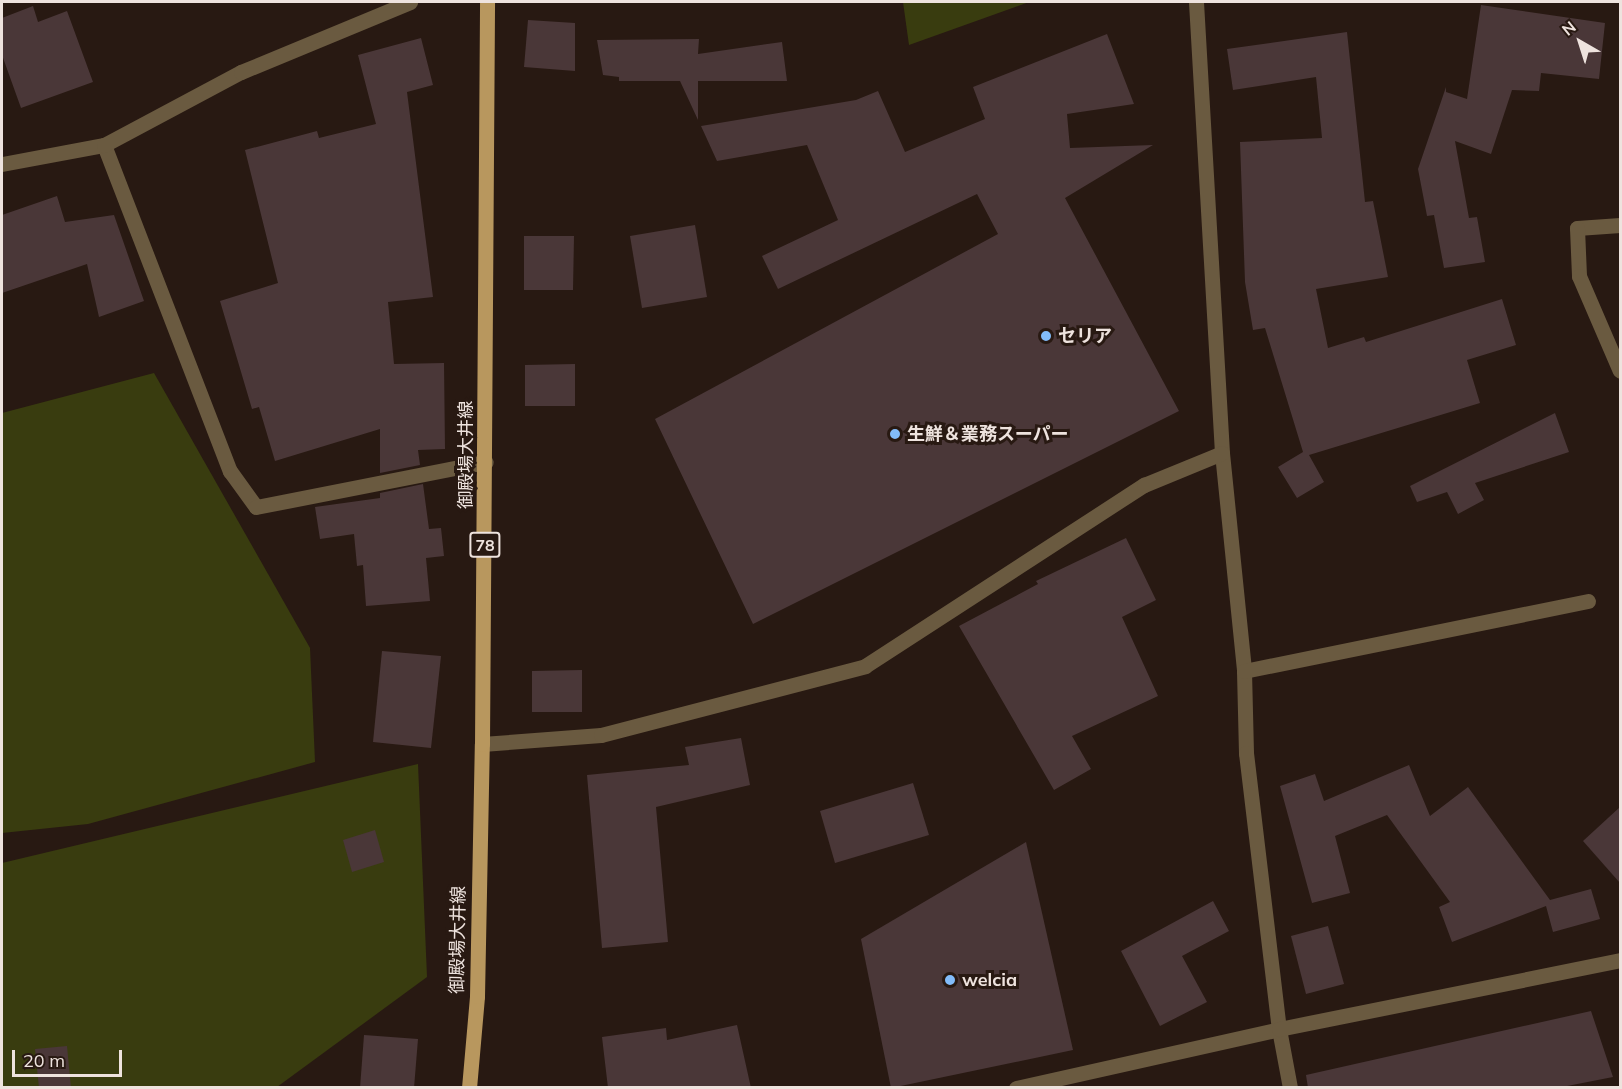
<!DOCTYPE html>
<html>
<head>
<meta charset="utf-8">
<style>
	body { margin:0 }
	#map { position:relative; width:1622px; height:1089px; overflow:hidden; background:#281912; font-family:Mulish,"Noto Sans JP",sans-serif }
	div>[style] { position:absolute }
	[style*='--x'] { left:calc(var(--x)*1px); top:calc(var(--y)*1px); width:calc(var(--w)*1px); rotate:calc(var(--a)*1deg) }
	.green>* { inset:0; background:#393c0f }
	.building>* { inset:0; background:#4a3738 }
	.minor>* { height:15px; margin:-7.5px; padding:0 7.5px; transform-origin:7.5px; border-radius:7.5px; background:#6a5a40 }
	.primary>* { height:15px; margin:-7.5px; padding:0 7.5px; transform-origin:7.5px; border-radius:7.5px; background:#b8975e }
	.dots>* { width:16px; height:16px; translate:-50% -50%; box-sizing:border-box; border:3px solid #281912; border-radius:50% }
	span { translate:-50% -50%; white-space:nowrap; text-align:center; line-height:1.15; -webkit-text-stroke:6px #281912; paint-order:stroke }
	.shield-label span { padding:2px 4px; background:#281912; border:2px solid; border-radius:4px; -webkit-text-stroke-width:0 }
	.shield-label { font-size:16px; color:#eee3de; font-weight:700 }
	.poi-label { font-size:18px; color:#eee3de; font-weight:700 }
	.left { translate:0 -50%; text-align:left }
	.street-label { font-size:18px; color:#eee3de }
	.frame { position:absolute; inset:0; border:3px solid #eee3de; pointer-events:none }
	.north { position:absolute; left:1550px; top:12px; width:60px; height:60px; -webkit-text-stroke:4px #281912; paint-order:stroke; rotate:321deg; font-size:16px; font-weight:700; line-height:24px; text-align:center; color:#eee3de }
	.north::after { content:''; display:block; margin:auto; width:21px; height:27px; background:#eee3de; clip-path:polygon(50% 0,100% 100%,50% 72%,0 100%) }
	.scale { position:absolute; left:12px; top:1050px; width:110px; height:27px; box-sizing:border-box; border:3px solid #eee3de; border-top:0; padding-left:8px; font-size:18px; line-height:21px; white-space:nowrap; color:#eee3de; -webkit-text-stroke:4px #281912; paint-order:stroke }
</style>
</head>
<body>
<div id="map">
	<div class="green">
		<i style="clip-path:polygon(903px 2px,1029px 2px,909px 45px)"></i>
		<i style="clip-path:polygon(154px 373px,310px 648px,315px 762px,88px 824px,2px 833px,2px 413px)"></i>
		<i style="clip-path:polygon(418px 764px,427px 977px,277px 1087px,2px 1087px,2px 863px)"></i>
	</div>
	<div class="building">
		<i style="clip-path:polygon(1481px 5px,1605px 23px,1599px 79px,1541px 73px,1539px 91px,1512px 90px,1491px 154px,1455px 141px,1469px 218px,1477px 217px,1485px 262px,1444px 268px,1434px 215px,1427px 216px,1418px 169px,1446px 87px,1446px 92px,1467px 99px)"></i>
		<i style="clip-path:polygon(33px 6px,38px 22px,67px 11px,93px 82px,21px 108px,2px 55px,2px 18px)"></i>
		<i style="clip-path:polygon(528px 20px,575px 23px,575px 71px,524px 67px)"></i>
		<i style="clip-path:polygon(1347px 32px,1365px 202px,1373px 201px,1388px 277px,1316px 289px,1328px 348px,1364px 337px,1366px 342px,1502px 299px,1516px 345px,1467px 360px,1480px 403px,1309px 455px,1324px 482px,1297px 498px,1278px 467px,1303px 452px,1265px 328px,1253px 330px,1245px 282px,1240px 142px,1322px 138px,1316px 77px,1233px 90px,1227px 49px)"></i>
		<i style="clip-path:polygon(1107px 34px,1134px 104px,1067px 114px,1070px 148px,1153px 145px,1065px 198px,1179px 411px,753px 624px,655px 419px,998px 234px,977px 194px,778px 289px,762px 256px,838px 220px,807px 145px,717px 161px,701px 126px,856px 100px,878px 91px,905px 152px,985px 119px,973px 87px)"></i>
		<i style="clip-path:polygon(421px 38px,433px 85px,407px 92px,433px 297px,388px 302px,394px 364px,444px 363px,445px 449px,418px 450px,420px 465px,380px 473px,380px 429px,275px 461px,259px 407px,252px 409px,220px 301px,278px 283px,245px 150px,317px 131px,319px 138px,376px 124px,358px 55px)"></i>
		<i style="clip-path:polygon(699px 39px,698px 54px,782px 42px,787px 81px,698px 81px,698px 120px,680px 81px,619px 81px,619px 77px,603px 75px,597px 40px)"></i>
		<i style="clip-path:polygon(57px 196px,65px 222px,114px 215px,144px 301px,99px 317px,87px 264px,2px 293px,2px 215px)"></i>
		<i style="clip-path:polygon(695px 225px,707px 297px,642px 308px,630px 236px)"></i>
		<i style="clip-path:polygon(524px 236px,574px 236px,573px 290px,524px 290px)"></i>
		<i style="clip-path:polygon(575px 364px,575px 406px,525px 406px,525px 365px)"></i>
		<i style="clip-path:polygon(1555px 413px,1569px 452px,1475px 483px,1484px 500px,1458px 514px,1447px 492px,1417px 502px,1410px 486px)"></i>
		<i style="clip-path:polygon(423px 484px,429px 529px,441px 528px,444px 556px,426px 558px,430px 601px,366px 606px,363px 565px,357px 566px,354px 534px,320px 539px,315px 507px,380px 498px,380px 493px)"></i>
		<i style="clip-path:polygon(1126px 538px,1156px 600px,1122px 617px,1158px 696px,1072px 736px,1091px 769px,1054px 790px,959px 626px,1038px 584px,1036px 581px)"></i>
		<i style="clip-path:polygon(382px 651px,441px 656px,431px 748px,373px 742px)"></i>
		<i style="clip-path:polygon(582px 670px,582px 712px,532px 712px,532px 671px)"></i>
		<i style="clip-path:polygon(741px 738px,750px 785px,656px 807px,668px 942px,602px 948px,587px 775px,689px 765px,685px 747px)"></i>
		<i style="clip-path:polygon(1409px 765px,1430px 816px,1468px 787px,1550px 900px,1591px 889px,1600px 919px,1553px 932px,1546px 906px,1452px 942px,1439px 907px,1450px 902px,1387px 815px,1335px 836px,1350px 893px,1312px 903px,1280px 786px,1315px 774px,1324px 801px)"></i>
		<i style="clip-path:polygon(913px 783px,929px 835px,835px 863px,820px 811px)"></i>
		<i style="clip-path:polygon(1620px 807px,1620px 883px,1583px 841px)"></i>
		<i style="clip-path:polygon(375px 830px,384px 862px,352px 872px,343px 840px)"></i>
		<i style="clip-path:polygon(1026px 842px,1073px 1050px,891px 1088px,861px 939px)"></i>
		<i style="clip-path:polygon(1213px 901px,1229px 931px,1182px 956px,1207px 1002px,1160px 1026px,1121px 951px)"></i>
		<i style="clip-path:polygon(1328px 926px,1344px 984px,1306px 994px,1291px 936px)"></i>
		<i style="clip-path:polygon(1591px 1011px,1613px 1077px,1557px 1088px,1308px 1088px,1306px 1075px)"></i>
		<i style="clip-path:polygon(737px 1025px,751px 1088px,608px 1088px,602px 1037px,666px 1028px,667px 1040px)"></i>
		<i style="clip-path:polygon(364px 1035px,418px 1039px,414px 1088px,360px 1088px)"></i>
		<i style="clip-path:polygon(67px 1046px,71px 1088px,39px 1088px,35px 1049px)"></i>
	</div>
	<div class="minor">
		<i style="--x:1196;--y:2;--w:452;--a:86.7"></i>
		<i style="--x:1222;--y:453;--w:219;--a:84.2"></i>
		<i style="--x:1244;--y:671;--w:82;--a:88.6"></i>
		<i style="--x:1246;--y:753;--w:278;--a:83.2"></i>
		<i style="--x:1279;--y:1029;--w:60;--a:79.4"></i>
		<i style="--x:104;--y:145;--w:350;--a:68.9"></i>
		<i style="--x:230;--y:471;--w:44;--a:54.2"></i>
		<i style="--x:256;--y:507;--w:234;--a:-11.1"></i>
		<i style="--x:2;--y:164;--w:104;--a:-10.6"></i>
		<i style="--x:104;--y:145;--w:155;--a:-28.1"></i>
		<i style="--x:241;--y:72;--w:183;--a:-22.5"></i>
		<i style="--x:1620;--y:225;--w:43;--a:176"></i>
		<i style="--x:1577;--y:228;--w:48;--a:87.6"></i>
		<i style="--x:1579;--y:276;--w:103;--a:66.7"></i>
		<i style="--x:1244;--y:671;--w:351;--a:-11.5"></i>
		<i style="--x:482;--y:744;--w:119;--a:-4.3"></i>
		<i style="--x:601;--y:735;--w:273;--a:-14.6"></i>
		<i style="--x:865;--y:666;--w:333;--a:-33"></i>
		<i style="--x:1144;--y:485;--w:84;--a:-22.3"></i>
		<i style="--x:1016;--y:1088;--w:270;--a:-12.6"></i>
		<i style="--x:1279;--y:1029;--w:348;--a:-11.4"></i>
	</div>
	<div class="primary">
		<i style="--x:469;--y:1088;--w:92;--a:-85"></i>
		<i style="--x:477;--y:996;--w:252;--a:-88.9"></i>
		<i style="--x:482;--y:744;--w:742;--a:-89.61"></i>
	</div>
	<div class="dots">
		<i style="left:1046px;top:336px;background:#82bcfa"></i>
		<i style="left:895px;top:434px;background:#82bcfa"></i>
		<i style="left:950px;top:980px;background:#82bcfa"></i>
	</div>
	<div class="shield-label">
		<span style="left:485px;top:545px">78</span>
	</div>
	<div class="poi-label">
		<span class="left" style="left:1058px;top:336px">セリア</span>
		<span class="left" style="left:907px;top:434px">生鮮＆業務スーパー</span>
		<span class="left" style="left:962px;top:980px">welcia</span>
	</div>
	<div class="street-label">
		<span style="left:466px;top:455px;rotate:-90deg">御殿場大井線</span>
		<span style="left:458px;top:940px;rotate:-89deg">御殿場大井線</span>
	</div>
	<div class="frame"></div>
	<div class="north">N</div>
	<div class="scale">20 m</div>
</div>
</body>
</html>
